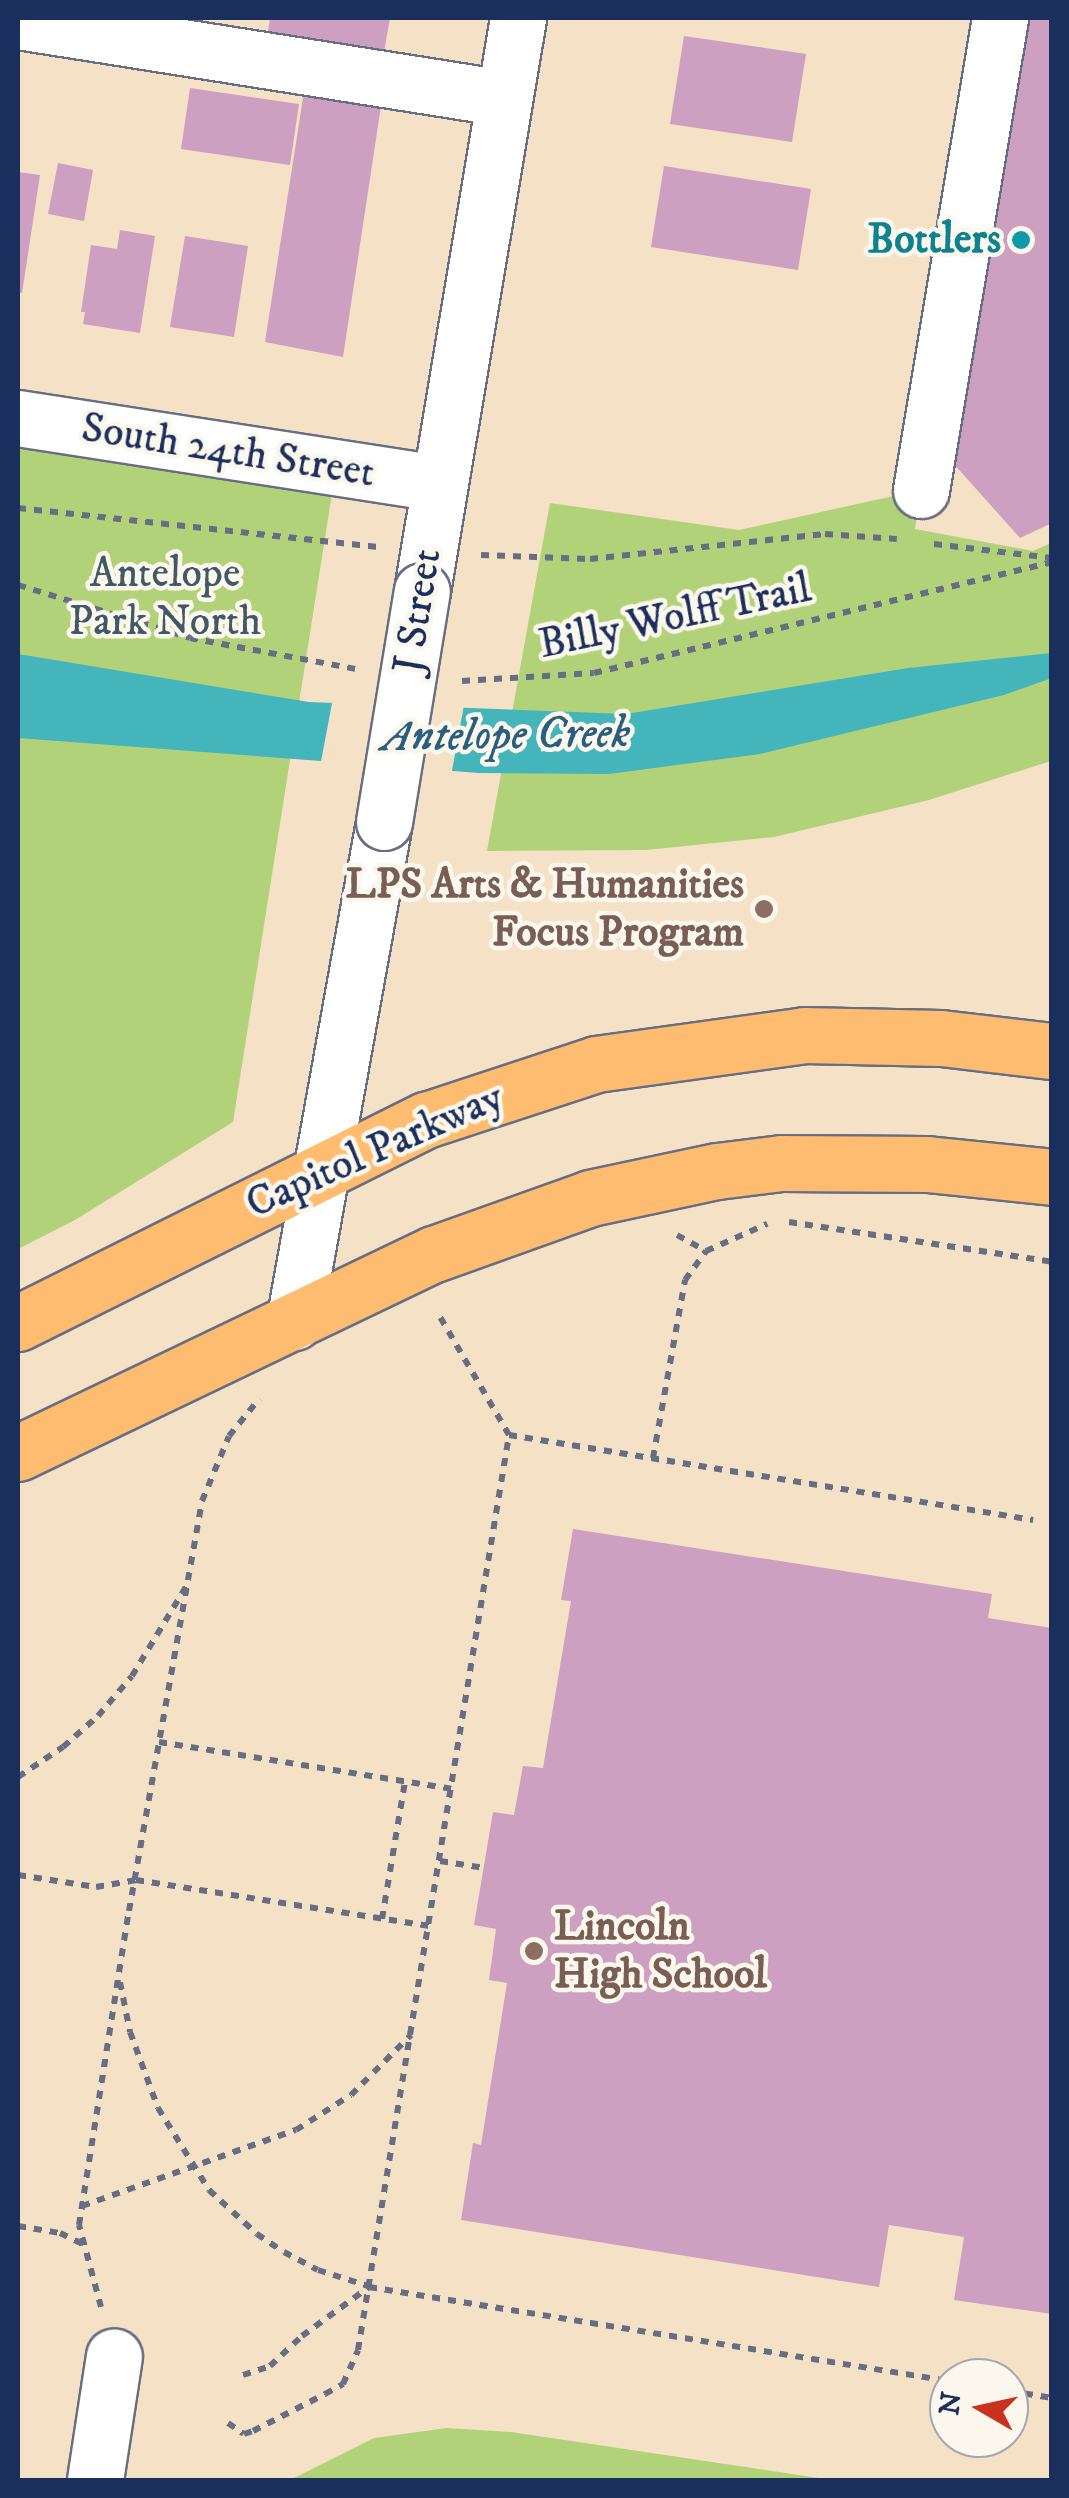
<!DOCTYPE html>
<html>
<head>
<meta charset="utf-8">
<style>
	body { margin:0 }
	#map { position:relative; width:1069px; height:2498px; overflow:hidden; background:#f5e1c6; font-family:"IM FELL DW Pica",serif }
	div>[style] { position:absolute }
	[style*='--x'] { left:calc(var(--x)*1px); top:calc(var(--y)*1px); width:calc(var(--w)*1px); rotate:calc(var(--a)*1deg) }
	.green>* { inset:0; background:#b2d279 }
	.water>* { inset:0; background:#45b5bc }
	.pier>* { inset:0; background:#f5e1c6 }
	.building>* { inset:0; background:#cd9fc0 }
	.path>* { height:6px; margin-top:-3px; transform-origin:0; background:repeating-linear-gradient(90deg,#676d82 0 8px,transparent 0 16px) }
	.roads { filter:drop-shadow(2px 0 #676d82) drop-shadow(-2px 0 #676d82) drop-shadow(0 2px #676d82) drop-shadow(0 -2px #676d82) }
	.minor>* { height:55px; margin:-27.5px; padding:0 27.5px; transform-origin:27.5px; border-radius:27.5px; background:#fff }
	.major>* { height:55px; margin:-27.5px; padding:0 27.5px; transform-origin:27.5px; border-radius:27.5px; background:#fdbc6f }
	.bridges { filter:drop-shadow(2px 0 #676d82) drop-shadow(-2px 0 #676d82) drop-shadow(0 2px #676d82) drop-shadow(0 -2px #676d82) }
	.minor-bridge>* { height:55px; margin:-27.5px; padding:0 27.5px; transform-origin:27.5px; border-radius:27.5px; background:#fff }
	.dots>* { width:28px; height:28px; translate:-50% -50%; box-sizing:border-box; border:5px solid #fbf7ec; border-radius:50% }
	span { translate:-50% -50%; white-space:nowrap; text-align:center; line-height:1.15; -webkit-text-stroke:9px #fbf7ec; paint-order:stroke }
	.culture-label { font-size:42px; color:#0d838f; font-weight:700 }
	.right { translate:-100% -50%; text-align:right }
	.street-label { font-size:42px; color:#1b2f5e }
	.park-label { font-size:42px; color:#415865 }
	.education-label { font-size:42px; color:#785e54; font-weight:700 }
	.left { translate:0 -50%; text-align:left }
	.water-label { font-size:45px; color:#2a5e7f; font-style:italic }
	.frame { position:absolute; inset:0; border:20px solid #1b2f5e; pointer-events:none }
	.north { position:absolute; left:929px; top:2358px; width:100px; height:100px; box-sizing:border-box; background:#fbf7ec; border:2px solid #a1a7b3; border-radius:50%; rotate:279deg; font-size:28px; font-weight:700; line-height:40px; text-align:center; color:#1b2f5e }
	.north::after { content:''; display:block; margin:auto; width:35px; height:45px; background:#c8321e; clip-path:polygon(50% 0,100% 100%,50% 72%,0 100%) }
</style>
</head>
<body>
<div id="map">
	<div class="green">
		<i style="clip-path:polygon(18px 419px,336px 468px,233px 1122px,75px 1220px,18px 1249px)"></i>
		<i style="clip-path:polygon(921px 490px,915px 529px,1033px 551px,1051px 543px,1051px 761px,929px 800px,774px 837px,646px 850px,487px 851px,550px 503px,739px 530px)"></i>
		<i style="clip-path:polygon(447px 2428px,511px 2432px,832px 2480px,290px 2480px,374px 2438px)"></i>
	</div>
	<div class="water">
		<i style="clip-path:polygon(1051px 653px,1052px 678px,1004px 695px,760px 754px,609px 774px,479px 773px,18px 738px,18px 654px,309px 702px,626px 714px,908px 668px)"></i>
	</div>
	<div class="pier">
		<i style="clip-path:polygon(333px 698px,464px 705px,451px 776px,320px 767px)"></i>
	</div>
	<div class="building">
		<i style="clip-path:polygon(270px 18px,390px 18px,384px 52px,267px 39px)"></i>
		<i style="clip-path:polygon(1027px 18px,1052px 18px,1052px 523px,1020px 538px,953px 463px)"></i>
		<i style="clip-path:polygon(684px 36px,806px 54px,792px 142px,670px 124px)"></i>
		<i style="clip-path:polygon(305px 85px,382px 99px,343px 357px,265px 342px)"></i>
		<i style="clip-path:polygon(190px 88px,299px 104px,290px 165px,181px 149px)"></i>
		<i style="clip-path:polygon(58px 163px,93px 170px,84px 221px,48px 214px)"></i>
		<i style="clip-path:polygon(664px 166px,811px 189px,798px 270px,651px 247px)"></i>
		<i style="clip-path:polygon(18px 172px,40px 175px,22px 293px,18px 292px)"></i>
		<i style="clip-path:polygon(120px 230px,155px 236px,140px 333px,83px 324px,85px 312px,81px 312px,91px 245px,117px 249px)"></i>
		<i style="clip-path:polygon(185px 236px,248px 246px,234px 337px,170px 327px)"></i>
		<i style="clip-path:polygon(573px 1529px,992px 1594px,988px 1618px,1052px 1628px,1052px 2314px,954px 2300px,964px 2237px,889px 2225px,879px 2287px,461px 2220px,473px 2143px,481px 2145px,507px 1983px,489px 1980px,496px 1929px,474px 1925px,493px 1812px,514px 1815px,523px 1766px,543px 1768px,571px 1601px,561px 1600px)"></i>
	</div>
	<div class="path">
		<i style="--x:18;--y:508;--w:362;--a:6.2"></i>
		<i style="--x:934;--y:544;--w:119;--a:6.8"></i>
		<i style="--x:481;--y:555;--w:109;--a:2.1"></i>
		<i style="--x:590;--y:559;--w:236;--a:-6.1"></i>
		<i style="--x:825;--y:534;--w:72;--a:4"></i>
		<i style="--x:18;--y:585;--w:180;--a:17.1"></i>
		<i style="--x:190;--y:638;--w:168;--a:10.6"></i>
		<i style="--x:462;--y:681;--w:132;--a:-3.5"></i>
		<i style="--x:594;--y:673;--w:471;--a:-13.6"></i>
		<i style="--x:789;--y:1222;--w:266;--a:8.6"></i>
		<i style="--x:677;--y:1235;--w:33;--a:29"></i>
		<i style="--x:509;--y:1435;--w:531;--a:9.21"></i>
		<i style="--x:653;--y:1458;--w:181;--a:-79.8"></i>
		<i style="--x:685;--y:1280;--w:36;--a:-54"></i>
		<i style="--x:706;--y:1251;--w:67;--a:-23.9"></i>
		<i style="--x:159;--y:1742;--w:296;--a:9.1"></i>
		<i style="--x:18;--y:1777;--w:54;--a:-33.7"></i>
		<i style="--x:63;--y:1747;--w:47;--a:-41.5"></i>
		<i style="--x:98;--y:1716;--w:52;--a:-49.6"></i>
		<i style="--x:132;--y:1676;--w:110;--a:-58.8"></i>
		<i style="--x:440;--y:1861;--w:45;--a:9"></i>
		<i style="--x:18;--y:1875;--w:79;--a:8.7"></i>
		<i style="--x:96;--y:1887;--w:41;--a:-9.9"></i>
		<i style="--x:136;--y:1880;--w:297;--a:8.9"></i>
		<i style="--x:382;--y:1919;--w:139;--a:-80.5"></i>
		<i style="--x:120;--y:1982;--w:51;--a:78.7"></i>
		<i style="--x:130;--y:2032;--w:81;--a:69.8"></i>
		<i style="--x:158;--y:2108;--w:97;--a:58.1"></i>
		<i style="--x:209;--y:2190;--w:65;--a:42.5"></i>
		<i style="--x:257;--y:2234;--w:32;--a:34"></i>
		<i style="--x:284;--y:2252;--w:38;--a:28"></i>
		<i style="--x:318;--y:2270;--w:52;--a:17.7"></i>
		<i style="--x:82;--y:2206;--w:227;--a:-19.6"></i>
		<i style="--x:296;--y:2130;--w:65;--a:-32.5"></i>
		<i style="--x:351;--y:2095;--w:85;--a:-45"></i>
		<i style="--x:18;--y:2226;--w:43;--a:9.5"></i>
		<i style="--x:60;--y:2233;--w:25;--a:26"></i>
		<i style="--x:101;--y:2307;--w:85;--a:-105"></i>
		<i style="--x:79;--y:2225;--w:318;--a:-81"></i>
		<i style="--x:129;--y:1911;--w:416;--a:-79.9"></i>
		<i style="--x:202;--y:1501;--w:70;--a:-67.4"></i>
		<i style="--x:229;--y:1436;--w:48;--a:-51"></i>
		<i style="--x:243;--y:2375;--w:28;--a:-18"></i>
		<i style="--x:270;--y:2366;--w:44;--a:-43.2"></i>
		<i style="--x:302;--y:2336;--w:83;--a:-36.2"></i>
		<i style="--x:369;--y:2287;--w:588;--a:9.21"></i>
		<i style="--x:1009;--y:2391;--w:44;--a:9.2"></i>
		<i style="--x:228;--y:2423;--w:19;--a:35"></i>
		<i style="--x:244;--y:2434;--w:9;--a:-18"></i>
		<i style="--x:253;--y:2431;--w:81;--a:-27.2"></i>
		<i style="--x:325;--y:2394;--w:21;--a:-29"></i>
		<i style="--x:343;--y:2384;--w:37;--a:-66"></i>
		<i style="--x:358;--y:2350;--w:927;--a:-80.63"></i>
		<i style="--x:509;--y:1435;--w:143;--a:-120.3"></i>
	</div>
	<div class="roads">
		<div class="minor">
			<i style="--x:18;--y:21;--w:492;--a:9"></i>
			<i style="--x:18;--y:418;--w:425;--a:8.8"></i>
			<i style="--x:921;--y:490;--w:479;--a:-80.5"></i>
			<i style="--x:422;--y:591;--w:581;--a:-80.49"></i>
			<i style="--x:294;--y:1322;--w:508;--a:-79.8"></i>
			<i style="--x:95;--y:2480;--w:125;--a:-81.3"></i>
		</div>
		<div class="major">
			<i style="--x:18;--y:1323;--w:456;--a:-26.5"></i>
			<i style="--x:426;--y:1120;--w:179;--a:-18.2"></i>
			<i style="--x:596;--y:1064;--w:210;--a:-7.9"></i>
			<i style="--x:804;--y:1035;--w:137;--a:1.3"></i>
			<i style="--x:941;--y:1038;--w:112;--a:6.7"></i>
			<i style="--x:18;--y:1453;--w:461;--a:-25.6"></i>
			<i style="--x:434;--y:1254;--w:166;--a:-19.7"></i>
			<i style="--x:590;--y:1198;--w:130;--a:-12"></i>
			<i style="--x:717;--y:1171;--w:65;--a:-7"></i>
			<i style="--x:782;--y:1163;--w:145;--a:0.4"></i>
			<i style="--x:927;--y:1164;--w:126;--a:5.9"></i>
		</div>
	</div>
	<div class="bridges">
		<div class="minor-bridge">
			<i style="--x:384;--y:822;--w:234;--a:-80.7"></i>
		</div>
	</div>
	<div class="dots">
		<i style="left:1021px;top:240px;background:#0f9aa8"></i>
		<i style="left:764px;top:909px;background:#8d6e63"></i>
		<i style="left:534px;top:1951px;background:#8d6e63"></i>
	</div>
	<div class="culture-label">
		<span class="right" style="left:1001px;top:240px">Bottlers</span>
	</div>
	<div class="street-label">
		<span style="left:228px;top:451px;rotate:9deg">South 24th Street</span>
		<span style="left:418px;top:611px;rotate:-81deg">J Street</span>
		<span style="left:675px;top:617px;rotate:-12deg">Billy Wolff Trail</span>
		<span style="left:375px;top:1151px;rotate:-24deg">Capitol Parkway</span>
	</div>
	<div class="park-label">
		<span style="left:165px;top:598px">Antelope<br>Park North</span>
	</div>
	<div class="education-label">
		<span class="right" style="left:744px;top:909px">LPS Arts &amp; Humanities<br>Focus Program</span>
		<span class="left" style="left:554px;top:1951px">Lincoln<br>High School</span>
	</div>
	<div class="water-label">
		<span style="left:506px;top:736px;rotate:-1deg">Antelope Creek</span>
	</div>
	<div class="frame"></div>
	<div class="north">N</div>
</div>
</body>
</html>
